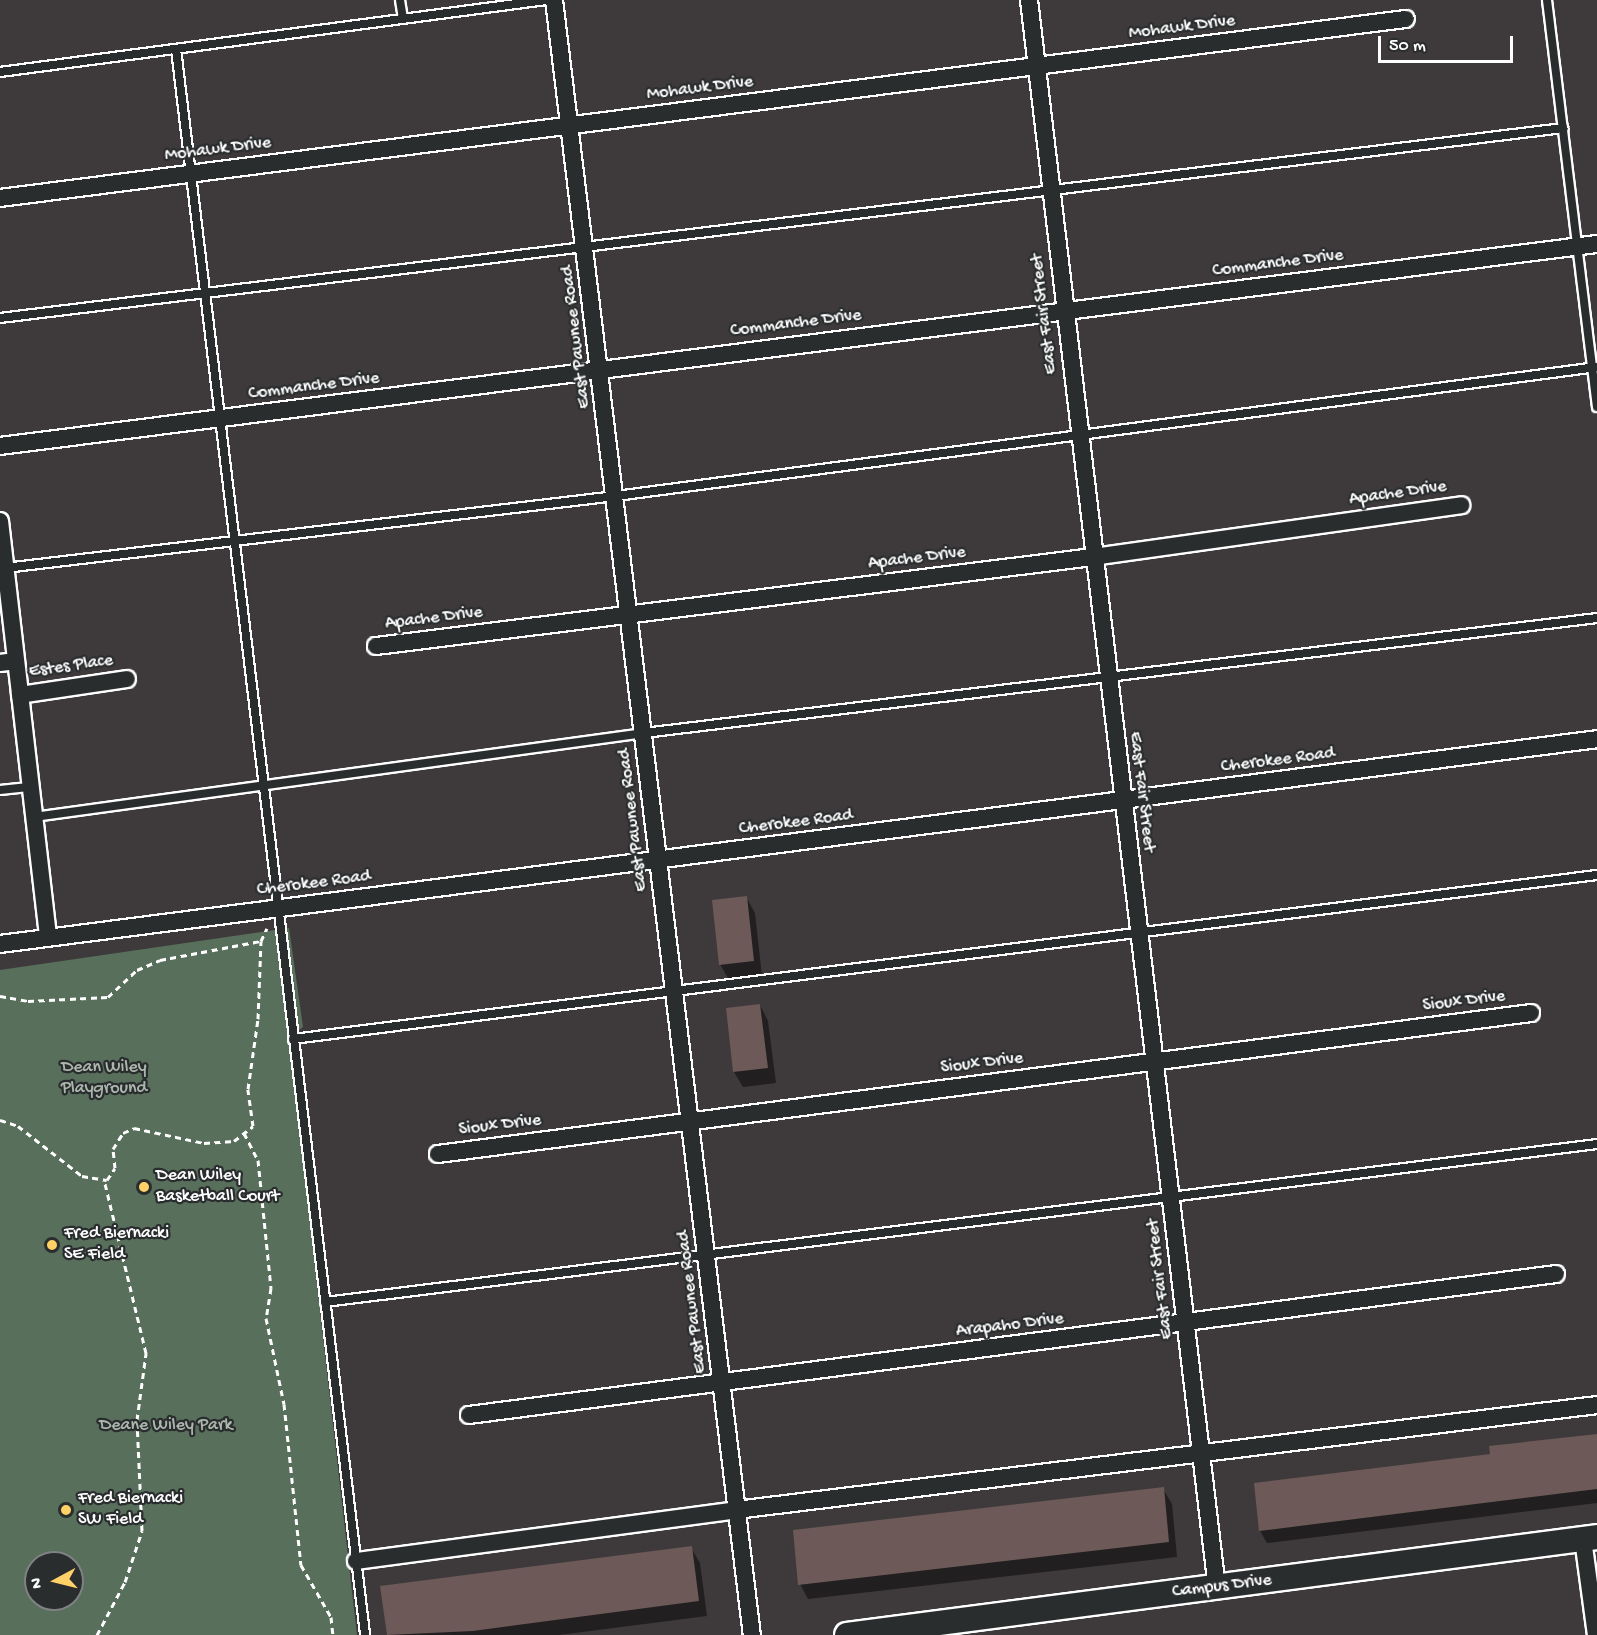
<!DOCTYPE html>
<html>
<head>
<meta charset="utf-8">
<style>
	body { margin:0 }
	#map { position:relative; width:1597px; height:1635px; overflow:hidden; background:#3e3a3b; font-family:"Gochi Hand",sans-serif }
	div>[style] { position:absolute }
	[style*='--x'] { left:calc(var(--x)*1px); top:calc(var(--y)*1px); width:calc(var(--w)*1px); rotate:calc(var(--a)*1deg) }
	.green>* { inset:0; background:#586f5c }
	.shadow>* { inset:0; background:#0007 }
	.building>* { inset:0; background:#6c5958 }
	.path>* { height:3px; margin-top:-1.5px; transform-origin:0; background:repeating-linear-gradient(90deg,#fff 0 6px,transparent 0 10.5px) }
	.roads { filter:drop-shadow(2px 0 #fff) drop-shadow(-2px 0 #fff) drop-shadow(0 2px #fff) drop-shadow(0 -2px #fff) }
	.lane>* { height:8px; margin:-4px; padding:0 4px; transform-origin:4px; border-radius:4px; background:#2a2d2e }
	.street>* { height:16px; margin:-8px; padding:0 8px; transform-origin:8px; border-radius:8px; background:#2a2d2e }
	.secondary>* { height:24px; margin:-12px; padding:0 12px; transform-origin:12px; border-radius:12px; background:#2a2d2e }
	.dots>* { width:16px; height:16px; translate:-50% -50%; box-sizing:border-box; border:3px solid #2a2d2e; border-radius:50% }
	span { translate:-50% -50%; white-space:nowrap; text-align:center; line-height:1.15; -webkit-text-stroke:4.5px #2a2d2e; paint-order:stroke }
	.street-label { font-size:18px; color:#fff }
	.park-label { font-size:18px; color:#acb7ae }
	.poi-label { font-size:18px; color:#fff }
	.left { translate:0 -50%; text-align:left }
	.north { position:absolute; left:24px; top:1551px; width:60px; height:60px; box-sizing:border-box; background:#2a2d2e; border:2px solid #7f8182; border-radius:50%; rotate:263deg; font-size:16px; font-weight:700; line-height:24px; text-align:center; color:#fff }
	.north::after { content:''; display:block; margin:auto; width:21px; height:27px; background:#ffd166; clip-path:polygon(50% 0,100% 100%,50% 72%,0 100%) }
	.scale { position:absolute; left:1378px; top:36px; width:135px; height:27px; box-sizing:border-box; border:3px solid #fff; border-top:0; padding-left:8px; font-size:18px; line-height:21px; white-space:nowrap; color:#fff; -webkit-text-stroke:4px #2a2d2e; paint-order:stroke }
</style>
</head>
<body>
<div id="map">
	<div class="green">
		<i style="clip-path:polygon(evenodd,289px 928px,303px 1027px,289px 1038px,357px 1635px,0 1635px,0 970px,289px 928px,36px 1563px,72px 1563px,72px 1599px,36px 1599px,36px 1563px)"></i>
	</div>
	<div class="shadow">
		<i style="clip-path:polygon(746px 897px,755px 913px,762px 976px,729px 980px,720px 964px)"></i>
		<i style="clip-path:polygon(760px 1005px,768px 1021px,776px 1083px,743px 1087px,734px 1072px,727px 1009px)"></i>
		<i style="clip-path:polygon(1597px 1435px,1597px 1503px,1267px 1543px,1260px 1531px,1491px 1456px)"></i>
		<i style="clip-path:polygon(1163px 1489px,1172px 1504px,1177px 1557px,808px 1599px,800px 1584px)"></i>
		<i style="clip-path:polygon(691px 1548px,700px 1563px,707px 1616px,559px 1635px,388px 1635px,382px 1587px)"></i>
	</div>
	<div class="building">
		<i style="clip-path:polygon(747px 896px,754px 961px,719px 965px,712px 900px)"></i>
		<i style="clip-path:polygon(760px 1004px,768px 1068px,733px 1072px,726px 1008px)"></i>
		<i style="clip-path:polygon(1597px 1434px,1597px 1489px,1259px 1531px,1254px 1483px,1490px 1454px,1489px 1446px)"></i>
		<i style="clip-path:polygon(1164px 1487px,1169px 1542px,798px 1585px,793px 1530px)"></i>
		<i style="clip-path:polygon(692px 1546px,699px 1601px,473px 1631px,387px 1635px,380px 1586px)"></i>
	</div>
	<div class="path">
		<i style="--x:0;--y:996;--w:28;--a:10"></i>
		<i style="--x:28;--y:1001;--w:80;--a:-2.9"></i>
		<i style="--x:108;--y:997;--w:40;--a:-43"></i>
		<i style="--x:137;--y:970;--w:25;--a:-23"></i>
		<i style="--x:160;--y:960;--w:103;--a:-10.7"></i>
		<i style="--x:0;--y:1120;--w:19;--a:18"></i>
		<i style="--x:18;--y:1126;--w:81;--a:38"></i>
		<i style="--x:82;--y:1176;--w:25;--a:9"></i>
		<i style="--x:107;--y:1180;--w:14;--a:-56"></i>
		<i style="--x:115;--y:1168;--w:19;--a:-96"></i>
		<i style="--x:113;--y:1149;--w:19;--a:-58"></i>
		<i style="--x:123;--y:1133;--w:12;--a:-24"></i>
		<i style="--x:134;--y:1128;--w:72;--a:12.1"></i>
		<i style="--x:204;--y:1143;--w:30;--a:-4"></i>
		<i style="--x:234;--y:1141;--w:24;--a:-38"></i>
		<i style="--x:253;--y:1126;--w:37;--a:-98"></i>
		<i style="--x:248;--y:1089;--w:71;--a:-81.9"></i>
		<i style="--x:258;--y:1019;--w:78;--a:-87.8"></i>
		<i style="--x:261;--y:941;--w:14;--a:-65"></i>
		<i style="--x:244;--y:1133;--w:30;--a:63"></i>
		<i style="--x:258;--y:1160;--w:129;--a:84.2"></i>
		<i style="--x:271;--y:1288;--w:30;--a:99"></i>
		<i style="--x:266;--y:1318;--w:88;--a:78.2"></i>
		<i style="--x:284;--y:1404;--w:162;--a:84"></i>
		<i style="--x:301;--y:1565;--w:60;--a:60"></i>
		<i style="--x:331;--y:1617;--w:18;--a:84"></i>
		<i style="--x:97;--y:1635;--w:60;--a:-62.2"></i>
		<i style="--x:125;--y:1582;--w:54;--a:-71.6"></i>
		<i style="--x:142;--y:1531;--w:111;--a:-92.6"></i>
		<i style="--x:137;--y:1420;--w:68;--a:-82.3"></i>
		<i style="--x:146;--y:1353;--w:178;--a:-103.6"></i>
	</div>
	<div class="roads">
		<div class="lane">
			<i style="--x:400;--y:0;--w:19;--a:81"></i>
			<i style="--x:1547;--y:0;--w:410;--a:83"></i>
			<i style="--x:176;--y:49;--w:1597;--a:83.2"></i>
			<i style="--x:0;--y:72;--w:551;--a:-7.51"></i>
			<i style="--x:0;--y:318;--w:1575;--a:-6.93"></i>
			<i style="--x:5;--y:568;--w:615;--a:-6.72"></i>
			<i style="--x:616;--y:496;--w:989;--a:-7.49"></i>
			<i style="--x:0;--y:790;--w:31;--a:-6"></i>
			<i style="--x:34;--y:817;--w:616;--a:-7.84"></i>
			<i style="--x:644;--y:733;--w:960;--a:-6.88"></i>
			<i style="--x:293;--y:1039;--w:1314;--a:-7.17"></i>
			<i style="--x:325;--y:1302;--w:1282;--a:-7.08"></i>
		</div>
		<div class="street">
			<i style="--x:554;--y:0;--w:1647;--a:83.1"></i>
			<i style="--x:1029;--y:0;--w:1599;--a:83.25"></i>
			<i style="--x:0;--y:198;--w:1417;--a:-7.26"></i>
			<i style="--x:0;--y:446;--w:1610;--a:-7.21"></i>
			<i style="--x:0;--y:521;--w:419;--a:83.4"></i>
			<i style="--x:376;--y:646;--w:723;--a:-7.08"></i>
			<i style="--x:1093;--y:557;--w:372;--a:-8"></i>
			<i style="--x:0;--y:663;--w:16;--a:-7"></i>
			<i style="--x:20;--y:695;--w:108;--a:-8.5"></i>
			<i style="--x:0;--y:944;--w:1610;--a:-7.31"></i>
			<i style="--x:438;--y:1154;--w:1102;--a:-7.35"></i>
			<i style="--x:469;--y:1415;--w:1096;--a:-7.39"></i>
			<i style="--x:1583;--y:1539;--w:97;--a:82.3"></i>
			<i style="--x:356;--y:1561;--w:383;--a:-7.6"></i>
			<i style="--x:736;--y:1510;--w:867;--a:-6.95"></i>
		</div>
		<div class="secondary">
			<i style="--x:847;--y:1635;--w:756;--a:-7.44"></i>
		</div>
	</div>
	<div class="dots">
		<i style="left:144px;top:1187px;background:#ffd166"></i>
		<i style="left:52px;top:1245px;background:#ffd166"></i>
		<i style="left:66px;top:1510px;background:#ffd166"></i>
	</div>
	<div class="street-label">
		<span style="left:1182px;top:28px;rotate:-7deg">Mohawk Drive</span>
		<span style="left:700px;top:89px;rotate:-7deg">Mohawk Drive</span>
		<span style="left:218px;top:150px;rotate:-7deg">Mohawk Drive</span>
		<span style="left:1278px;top:264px;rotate:-7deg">Commanche Drive</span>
		<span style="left:1045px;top:314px;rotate:-97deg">East Fair Street</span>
		<span style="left:796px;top:324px;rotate:-7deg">Commanche Drive</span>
		<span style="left:577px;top:337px;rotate:-97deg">East Pawnee Road</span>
		<span style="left:314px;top:387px;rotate:-7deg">Commanche Drive</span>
		<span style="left:1398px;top:494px;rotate:-8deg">Apache Drive</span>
		<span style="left:917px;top:559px;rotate:-7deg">Apache Drive</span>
		<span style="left:434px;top:619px;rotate:-7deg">Apache Drive</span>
		<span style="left:71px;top:667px;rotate:-8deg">Estes Place</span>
		<span style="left:1278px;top:761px;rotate:-7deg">Cherokee Road</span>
		<span style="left:1141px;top:792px;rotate:83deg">East Fair Street</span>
		<span style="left:634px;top:820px;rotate:-97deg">East Pawnee Road</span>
		<span style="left:796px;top:823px;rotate:-7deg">Cherokee Road</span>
		<span style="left:314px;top:884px;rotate:-7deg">Cherokee Road</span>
		<span style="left:1464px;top:1002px;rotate:-7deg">Sioux Drive</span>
		<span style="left:982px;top:1064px;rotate:-7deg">Sioux Drive</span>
		<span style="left:500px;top:1126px;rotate:-7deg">Sioux Drive</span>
		<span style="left:1161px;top:1279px;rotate:-97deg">East Fair Street</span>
		<span style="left:693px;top:1302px;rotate:-97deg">East Pawnee Road</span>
		<span style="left:1010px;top:1326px;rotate:-7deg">Arapaho Drive</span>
		<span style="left:1222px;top:1587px;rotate:-7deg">Campus Drive</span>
	</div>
	<div class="park-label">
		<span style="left:104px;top:1079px">Dean Wiley<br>Playground</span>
		<span style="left:166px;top:1426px">Deane Wiley Park</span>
	</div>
	<div class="poi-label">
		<span class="left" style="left:156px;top:1187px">Dean Wiley<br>Basketball Court</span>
		<span class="left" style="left:64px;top:1245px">Fred Biernacki<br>SE Field</span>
		<span class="left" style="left:78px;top:1510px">Fred Biernacki<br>SW Field</span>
	</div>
	<div class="north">N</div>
	<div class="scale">50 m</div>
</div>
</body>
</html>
